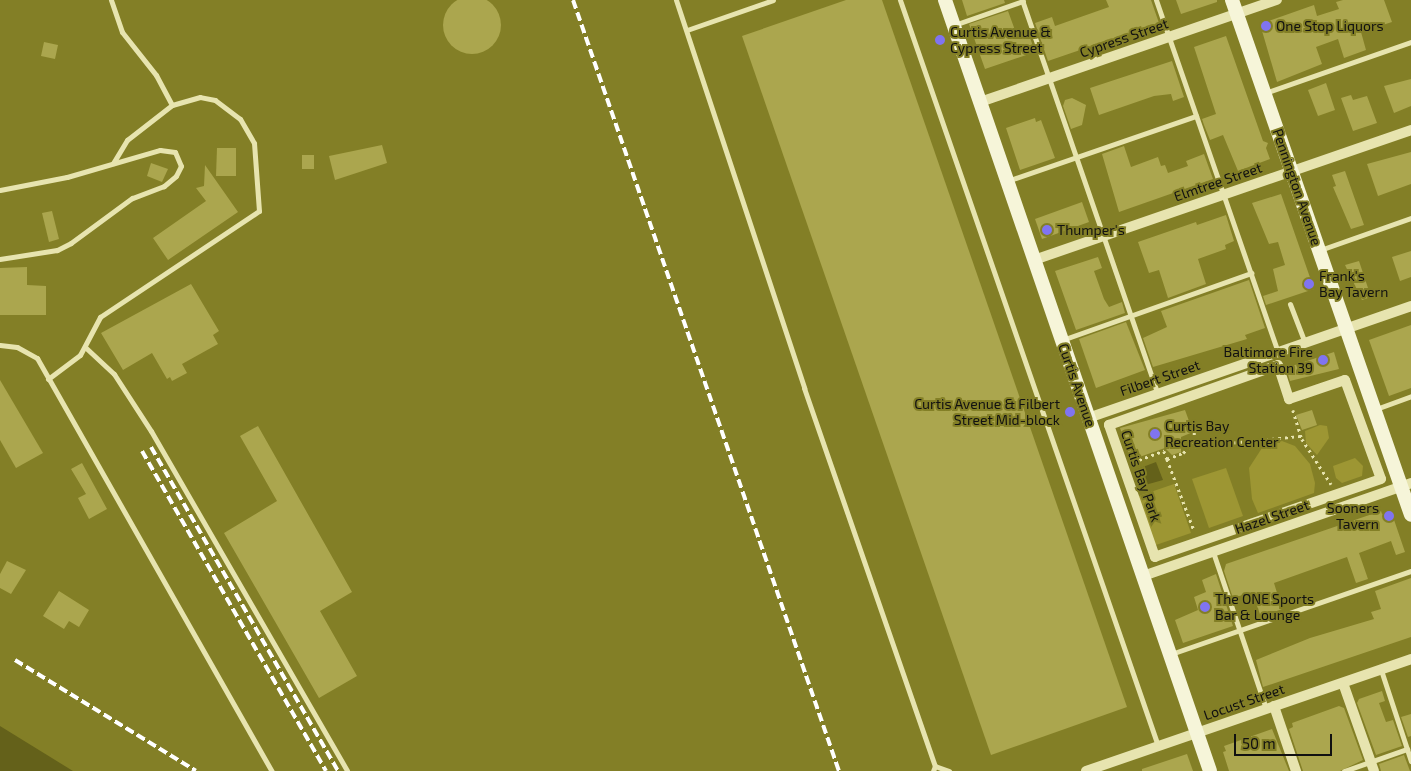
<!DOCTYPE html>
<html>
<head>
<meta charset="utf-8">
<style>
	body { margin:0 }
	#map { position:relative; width:1411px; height:771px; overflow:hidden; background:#837f26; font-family:"Exo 2",sans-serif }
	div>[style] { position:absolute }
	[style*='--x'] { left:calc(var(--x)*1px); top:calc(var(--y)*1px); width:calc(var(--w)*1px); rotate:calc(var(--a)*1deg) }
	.green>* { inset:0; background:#9d9633 }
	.water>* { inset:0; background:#64611a }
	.building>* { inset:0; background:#aba64e }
	.round { border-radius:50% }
	.path>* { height:2.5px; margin-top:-1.25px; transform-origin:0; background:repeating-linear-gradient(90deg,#e7e4af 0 2.5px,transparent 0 6.5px) }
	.lane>* { height:5px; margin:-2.5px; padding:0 2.5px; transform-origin:2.5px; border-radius:2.5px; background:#e7e4af }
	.street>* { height:10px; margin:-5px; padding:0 5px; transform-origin:5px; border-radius:5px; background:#e7e4af }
	.secondary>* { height:14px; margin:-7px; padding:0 7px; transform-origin:7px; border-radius:7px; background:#f6f5d9 }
	.rail>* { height:4px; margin-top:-2px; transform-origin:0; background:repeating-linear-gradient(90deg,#fff 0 9px,transparent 0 13px) }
	.dots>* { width:14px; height:14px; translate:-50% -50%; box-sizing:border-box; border:2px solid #837f26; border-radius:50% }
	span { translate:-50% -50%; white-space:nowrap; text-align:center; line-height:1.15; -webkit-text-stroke:4px #837f26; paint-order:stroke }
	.poi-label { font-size:14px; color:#111 }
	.left { translate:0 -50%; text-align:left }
	.right { translate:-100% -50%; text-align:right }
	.street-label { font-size:14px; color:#111 }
	.scale { position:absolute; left:1234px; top:734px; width:98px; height:22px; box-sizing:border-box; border:2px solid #111; border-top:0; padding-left:6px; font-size:15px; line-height:18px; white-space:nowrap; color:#111; -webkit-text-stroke:4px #837f26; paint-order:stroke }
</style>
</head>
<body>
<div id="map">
	<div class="green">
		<i style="clip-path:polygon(1320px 425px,1327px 426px,1329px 438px,1317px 455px,1306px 443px,1305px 431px)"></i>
		<i style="clip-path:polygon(1282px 441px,1295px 446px,1310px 464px,1315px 483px,1314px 493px,1258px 513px,1252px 499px,1249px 468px,1262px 448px)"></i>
		<i style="clip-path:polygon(1355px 458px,1363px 466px,1362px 476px,1342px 483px,1336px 478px,1333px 466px)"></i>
		<i style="clip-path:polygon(1226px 468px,1243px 516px,1209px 528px,1192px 479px)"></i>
		<i style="clip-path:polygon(1174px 484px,1191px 533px,1153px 546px,1136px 497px)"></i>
	</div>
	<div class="water">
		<i style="clip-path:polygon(1156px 462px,1163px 480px,1138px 487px,1135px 470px)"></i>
		<i style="clip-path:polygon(0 726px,73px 771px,0 771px)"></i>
	</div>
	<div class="building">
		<i class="round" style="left:443px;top:-4px;width:58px;height:58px"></i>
		<i style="clip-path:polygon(846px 0,882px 0,1127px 707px,991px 755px,742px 36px)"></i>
		<i style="clip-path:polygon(962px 0,1004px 0,1005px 3px,967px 16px)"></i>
		<i style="clip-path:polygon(1106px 0,1151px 0,1159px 23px,1048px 61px,1035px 23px,1052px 17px,1055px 26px,1109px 7px)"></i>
		<i style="clip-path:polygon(1176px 0,1217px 0,1217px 2px,1181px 14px)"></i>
		<i style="clip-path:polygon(1343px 0,1384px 0,1392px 22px,1361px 32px,1366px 50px,1344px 58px,1338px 39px,1316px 47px,1322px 64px,1277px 82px,1260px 24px,1314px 5px,1317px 16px,1339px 9px,1336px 2px)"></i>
		<i style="clip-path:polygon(1008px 11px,1016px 33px,1027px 29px,1035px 52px,985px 69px,969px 24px)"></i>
		<i style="clip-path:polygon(1226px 36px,1263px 141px,1268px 143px,1266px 148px,1270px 159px,1238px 171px,1223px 135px,1210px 140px,1204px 125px,1202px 119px,1216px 114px,1194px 47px)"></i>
		<i style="clip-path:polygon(44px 42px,58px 45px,55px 59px,41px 56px)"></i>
		<i style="clip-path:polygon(1172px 61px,1184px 97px,1173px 101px,1171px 94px,1154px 96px,1099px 115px,1090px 88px)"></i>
		<i style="clip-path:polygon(1411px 79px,1411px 106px,1394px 113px,1384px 86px)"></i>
		<i style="clip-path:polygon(1326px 83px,1335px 110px,1318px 116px,1308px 90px)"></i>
		<i style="clip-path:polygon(1351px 95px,1353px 100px,1367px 96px,1377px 123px,1353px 131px,1341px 98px)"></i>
		<i style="clip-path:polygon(1072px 98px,1086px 105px,1082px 125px,1071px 129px,1063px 106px,1065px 100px)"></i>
		<i style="clip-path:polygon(1035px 118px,1036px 122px,1041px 120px,1055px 158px,1020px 170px,1006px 128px)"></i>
		<i style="clip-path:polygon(382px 145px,387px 163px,335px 180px,329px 156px)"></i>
		<i style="clip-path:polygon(1124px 146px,1131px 167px,1158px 157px,1161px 166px,1165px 165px,1168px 173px,1188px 166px,1186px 161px,1204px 154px,1213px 179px,1119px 212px,1102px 154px)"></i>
		<i style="clip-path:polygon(217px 148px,236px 148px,236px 176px,216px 176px)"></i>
		<i style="clip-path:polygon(1411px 152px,1411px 184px,1378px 196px,1367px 164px)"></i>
		<i style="clip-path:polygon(302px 155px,314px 155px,314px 169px,302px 169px)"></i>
		<i style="clip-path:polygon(151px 163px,168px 169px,162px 182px,147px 176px)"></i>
		<i style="clip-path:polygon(205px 165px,238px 212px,168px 260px,153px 238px,206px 201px,196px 188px,204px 186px)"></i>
		<i style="clip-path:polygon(1345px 171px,1364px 225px,1351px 229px,1333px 187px,1336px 186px,1332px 175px)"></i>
		<i style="clip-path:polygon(1281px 194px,1314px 289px,1266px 305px,1263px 296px,1278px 291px,1273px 269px,1285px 265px,1278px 242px,1269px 244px,1252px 203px)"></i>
		<i style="clip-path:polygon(1082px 202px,1089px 222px,1042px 239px,1035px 219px)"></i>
		<i style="clip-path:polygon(52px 211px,59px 239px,49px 242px,42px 213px)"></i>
		<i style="clip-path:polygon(1226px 215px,1234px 241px,1225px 245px,1226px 249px,1198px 259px,1206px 284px,1168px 298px,1159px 270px,1149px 273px,1138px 242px,1196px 222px,1197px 225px)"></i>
		<i style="clip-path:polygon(1411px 251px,1411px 277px,1400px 281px,1392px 257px)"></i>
		<i style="clip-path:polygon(1098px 257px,1102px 268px,1094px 271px,1104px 299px,1109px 307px,1122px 302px,1125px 313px,1076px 330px,1055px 271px)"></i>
		<i style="clip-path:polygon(1359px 261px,1371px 297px,1362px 300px,1345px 265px)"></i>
		<i style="clip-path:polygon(27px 267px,27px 285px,46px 286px,46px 315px,0 315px,0 268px)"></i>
		<i style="clip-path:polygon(1249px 280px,1265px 328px,1245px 335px,1247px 339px,1153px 367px,1143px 338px,1167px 327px,1161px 311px)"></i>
		<i style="clip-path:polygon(191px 284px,219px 331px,213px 335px,218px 344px,182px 364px,187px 373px,172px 381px,170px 377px,167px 379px,152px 353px,123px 370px,101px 333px)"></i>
		<i style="clip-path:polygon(1126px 322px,1145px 370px,1096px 388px,1079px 339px)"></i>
		<i style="clip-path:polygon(1411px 325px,1411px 388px,1389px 396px,1369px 340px)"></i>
		<i style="clip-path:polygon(1334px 352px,1339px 369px,1290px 381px,1286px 368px)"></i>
		<i style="clip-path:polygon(0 380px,43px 453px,16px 468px,0 440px)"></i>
		<i style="clip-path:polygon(1185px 410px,1193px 432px,1181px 437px,1181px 452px,1172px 455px,1165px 448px,1131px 460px,1120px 428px)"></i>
		<i style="clip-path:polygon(1312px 410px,1317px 425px,1302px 430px,1296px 415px)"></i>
		<i style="clip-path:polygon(258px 426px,352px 592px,320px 611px,357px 676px,319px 698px,224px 533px,277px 501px,240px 436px)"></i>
		<i style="clip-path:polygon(82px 463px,107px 509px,89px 519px,78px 498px,86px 494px,71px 469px)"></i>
		<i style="clip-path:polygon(1381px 511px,1382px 514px,1391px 511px,1405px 552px,1396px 555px,1391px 541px,1359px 553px,1368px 579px,1356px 583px,1347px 557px,1274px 583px,1282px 609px,1261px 617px,1252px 592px,1233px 598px,1224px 571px,1226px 564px)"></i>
		<i style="clip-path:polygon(7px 561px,26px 570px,11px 594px,0 588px,0 574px)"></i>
		<i style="clip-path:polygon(1216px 574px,1233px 626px,1183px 643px,1175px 620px,1198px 610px,1194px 597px,1206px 592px,1202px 580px)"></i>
		<i style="clip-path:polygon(1411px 578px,1411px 637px,1263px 687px,1256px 660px,1310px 638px,1374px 619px,1371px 612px,1381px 609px,1375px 591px)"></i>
		<i style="clip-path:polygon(59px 591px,89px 610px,79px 627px,69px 621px,64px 629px,43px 616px)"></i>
		<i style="clip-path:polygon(1382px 691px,1385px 701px,1379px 703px,1386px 722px,1393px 720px,1402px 746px,1376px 755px,1357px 703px,1359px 699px)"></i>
		<i style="clip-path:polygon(1339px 706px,1344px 708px,1363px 760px,1340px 771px,1303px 771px,1289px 729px,1293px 727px,1292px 723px)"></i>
		<i style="clip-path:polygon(1411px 714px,1411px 736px,1408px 737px,1401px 717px)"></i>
		<i style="clip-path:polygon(1272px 729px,1289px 771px,1229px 771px,1223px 752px,1226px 751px,1224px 746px)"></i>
		<i style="clip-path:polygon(1187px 754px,1193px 771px,1142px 771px,1142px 769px)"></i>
		<i style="clip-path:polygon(1404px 755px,1410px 771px,1381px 771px,1379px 764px)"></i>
	</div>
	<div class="path">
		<i style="--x:1293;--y:410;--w:30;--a:73"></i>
		<i style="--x:1302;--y:439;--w:54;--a:57.2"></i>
		<i style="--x:1188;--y:447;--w:114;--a:-5.6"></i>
		<i style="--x:1167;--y:459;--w:76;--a:69.2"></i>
		<i style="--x:1133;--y:462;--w:33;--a:-20"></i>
		<i style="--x:1164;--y:451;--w:9;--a:69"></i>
		<i style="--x:1167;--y:459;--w:17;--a:-21"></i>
		<i style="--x:1183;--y:453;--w:16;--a:-47"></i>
		<i style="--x:1194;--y:441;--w:17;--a:-90"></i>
	</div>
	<div class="lane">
		<i style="--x:111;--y:0;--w:34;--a:71"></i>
		<i style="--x:122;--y:32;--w:55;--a:51.7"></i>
		<i style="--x:156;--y:75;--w:34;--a:62"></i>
		<i style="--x:676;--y:0;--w:409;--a:71.7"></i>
		<i style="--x:804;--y:388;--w:400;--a:70.9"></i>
		<i style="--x:935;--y:766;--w:5;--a:112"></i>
		<i style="--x:900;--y:0;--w:789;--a:70.92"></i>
		<i style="--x:1022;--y:0;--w:417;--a:71"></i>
		<i style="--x:1156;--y:0;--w:373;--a:70.9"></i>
		<i style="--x:954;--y:25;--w:73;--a:-19.2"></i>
		<i style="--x:687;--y:30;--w:91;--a:-19.2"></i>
		<i style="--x:1265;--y:93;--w:155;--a:-19.3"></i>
		<i style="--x:1007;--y:181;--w:200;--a:-19"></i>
		<i style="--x:0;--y:190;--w:68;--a:-11"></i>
		<i style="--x:67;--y:177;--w:97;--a:-16.2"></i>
		<i style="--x:160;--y:150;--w:15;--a:8"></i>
		<i style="--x:175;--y:152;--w:15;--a:67"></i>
		<i style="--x:181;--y:166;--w:11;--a:117"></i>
		<i style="--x:176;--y:176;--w:16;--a:140"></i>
		<i style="--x:164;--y:186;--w:34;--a:159"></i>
		<i style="--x:132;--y:198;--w:76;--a:143.6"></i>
		<i style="--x:71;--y:243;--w:16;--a:153"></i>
		<i style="--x:57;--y:250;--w:58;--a:171"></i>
		<i style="--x:1320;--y:250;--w:96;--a:-19.4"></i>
		<i style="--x:1290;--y:304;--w:42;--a:69"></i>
		<i style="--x:1062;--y:340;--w:201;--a:-19.5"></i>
		<i style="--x:0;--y:345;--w:17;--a:7"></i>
		<i style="--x:17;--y:347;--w:23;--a:29"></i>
		<i style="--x:37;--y:358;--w:475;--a:60.4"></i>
		<i style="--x:85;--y:347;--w:40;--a:43"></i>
		<i style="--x:114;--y:374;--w:68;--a:57"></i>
		<i style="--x:151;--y:431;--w:392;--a:60"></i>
		<i style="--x:48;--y:379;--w:40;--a:-37"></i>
		<i style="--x:80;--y:355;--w:43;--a:-62.2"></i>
		<i style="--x:100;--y:317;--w:191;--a:-33.7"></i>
		<i style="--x:259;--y:211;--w:68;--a:-94.2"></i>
		<i style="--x:254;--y:143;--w:28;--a:-120"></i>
		<i style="--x:240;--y:119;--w:31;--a:-143"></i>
		<i style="--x:215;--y:100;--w:15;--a:-169"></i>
		<i style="--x:200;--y:97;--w:29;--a:164"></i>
		<i style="--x:172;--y:105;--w:57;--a:142.1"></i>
		<i style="--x:127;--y:140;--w:27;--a:121"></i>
		<i style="--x:1376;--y:409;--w:37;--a:-20"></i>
		<i style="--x:1213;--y:552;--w:166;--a:71.3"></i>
		<i style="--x:1171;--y:654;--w:254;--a:-19.1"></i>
		<i style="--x:1381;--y:670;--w:96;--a:71.8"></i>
		<i style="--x:935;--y:766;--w:15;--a:20"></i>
		<i style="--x:1344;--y:771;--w:67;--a:-19.2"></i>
	</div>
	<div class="street">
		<i style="--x:980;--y:102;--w:314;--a:-19"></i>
		<i style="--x:1034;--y:260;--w:399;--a:-19"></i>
		<i style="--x:1278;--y:365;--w:36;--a:72"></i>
		<i style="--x:1289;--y:399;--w:59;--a:-18.7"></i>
		<i style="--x:1345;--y:380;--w:105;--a:70"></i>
		<i style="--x:1381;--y:479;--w:239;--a:161"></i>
		<i style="--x:1155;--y:557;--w:140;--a:-109.2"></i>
		<i style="--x:1109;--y:425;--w:179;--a:-19.5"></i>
		<i style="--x:1088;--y:418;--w:342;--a:-19.1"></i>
		<i style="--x:1143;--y:576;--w:284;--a:-19.1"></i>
		<i style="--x:1343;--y:683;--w:93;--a:70.6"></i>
		<i style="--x:1274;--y:706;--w:69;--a:71.3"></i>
		<i style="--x:1086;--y:771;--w:344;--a:-19"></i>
	</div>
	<div class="secondary">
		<i style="--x:945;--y:0;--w:815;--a:71.03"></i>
		<i style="--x:1232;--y:0;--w:545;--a:70.83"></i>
	</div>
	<div class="rail">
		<i style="--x:573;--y:0;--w:816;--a:70.97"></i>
		<i style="--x:151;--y:447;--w:374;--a:60"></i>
		<i style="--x:142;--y:451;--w:369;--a:60.1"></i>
		<i style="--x:15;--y:660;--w:212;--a:31.5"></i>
	</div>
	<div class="dots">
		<i style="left:1266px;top:26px;background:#8074f0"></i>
		<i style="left:940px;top:40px;background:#8074f0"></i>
		<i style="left:1047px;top:230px;background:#8074f0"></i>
		<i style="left:1309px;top:284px;background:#8074f0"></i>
		<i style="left:1323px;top:360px;background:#8074f0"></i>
		<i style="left:1070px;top:412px;background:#8074f0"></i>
		<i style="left:1155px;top:434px;background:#8074f0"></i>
		<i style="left:1389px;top:516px;background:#8074f0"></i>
		<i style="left:1205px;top:607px;background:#8074f0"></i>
	</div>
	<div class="poi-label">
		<span class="left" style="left:1276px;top:26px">One Stop Liquors</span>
		<span class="left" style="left:950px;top:40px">Curtis Avenue &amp;<br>Cypress Street</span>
		<span class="left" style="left:1057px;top:230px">Thumper's</span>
		<span class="left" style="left:1319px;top:284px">Frank's<br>Bay Tavern</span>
		<span class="right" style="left:1313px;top:360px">Baltimore Fire<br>Station 39</span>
		<span class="right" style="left:1060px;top:412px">Curtis Avenue &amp; Filbert<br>Street Mid-block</span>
		<span class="left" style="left:1165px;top:434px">Curtis Bay<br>Recreation Center</span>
		<span class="right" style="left:1379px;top:516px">Sooners<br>Tavern</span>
		<span class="left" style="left:1215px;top:607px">The ONE Sports<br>Bar &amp; Lounge</span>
	</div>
	<div class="street-label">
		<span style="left:1124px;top:38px;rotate:-19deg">Cypress Street</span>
		<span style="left:1218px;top:182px;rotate:-19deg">Elmtree Street</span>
		<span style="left:1297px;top:187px;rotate:71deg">Pennington Avenue</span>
		<span style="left:1160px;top:378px;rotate:-19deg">Filbert Street</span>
		<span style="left:1077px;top:385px;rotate:71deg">Curtis Avenue</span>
		<span style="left:1141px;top:476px;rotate:71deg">Curtis Bay Park</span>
		<span style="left:1272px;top:517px;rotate:-19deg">Hazel Street</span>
		<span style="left:1244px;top:702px;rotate:-19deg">Locust Street</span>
	</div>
	<div class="scale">50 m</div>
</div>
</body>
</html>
